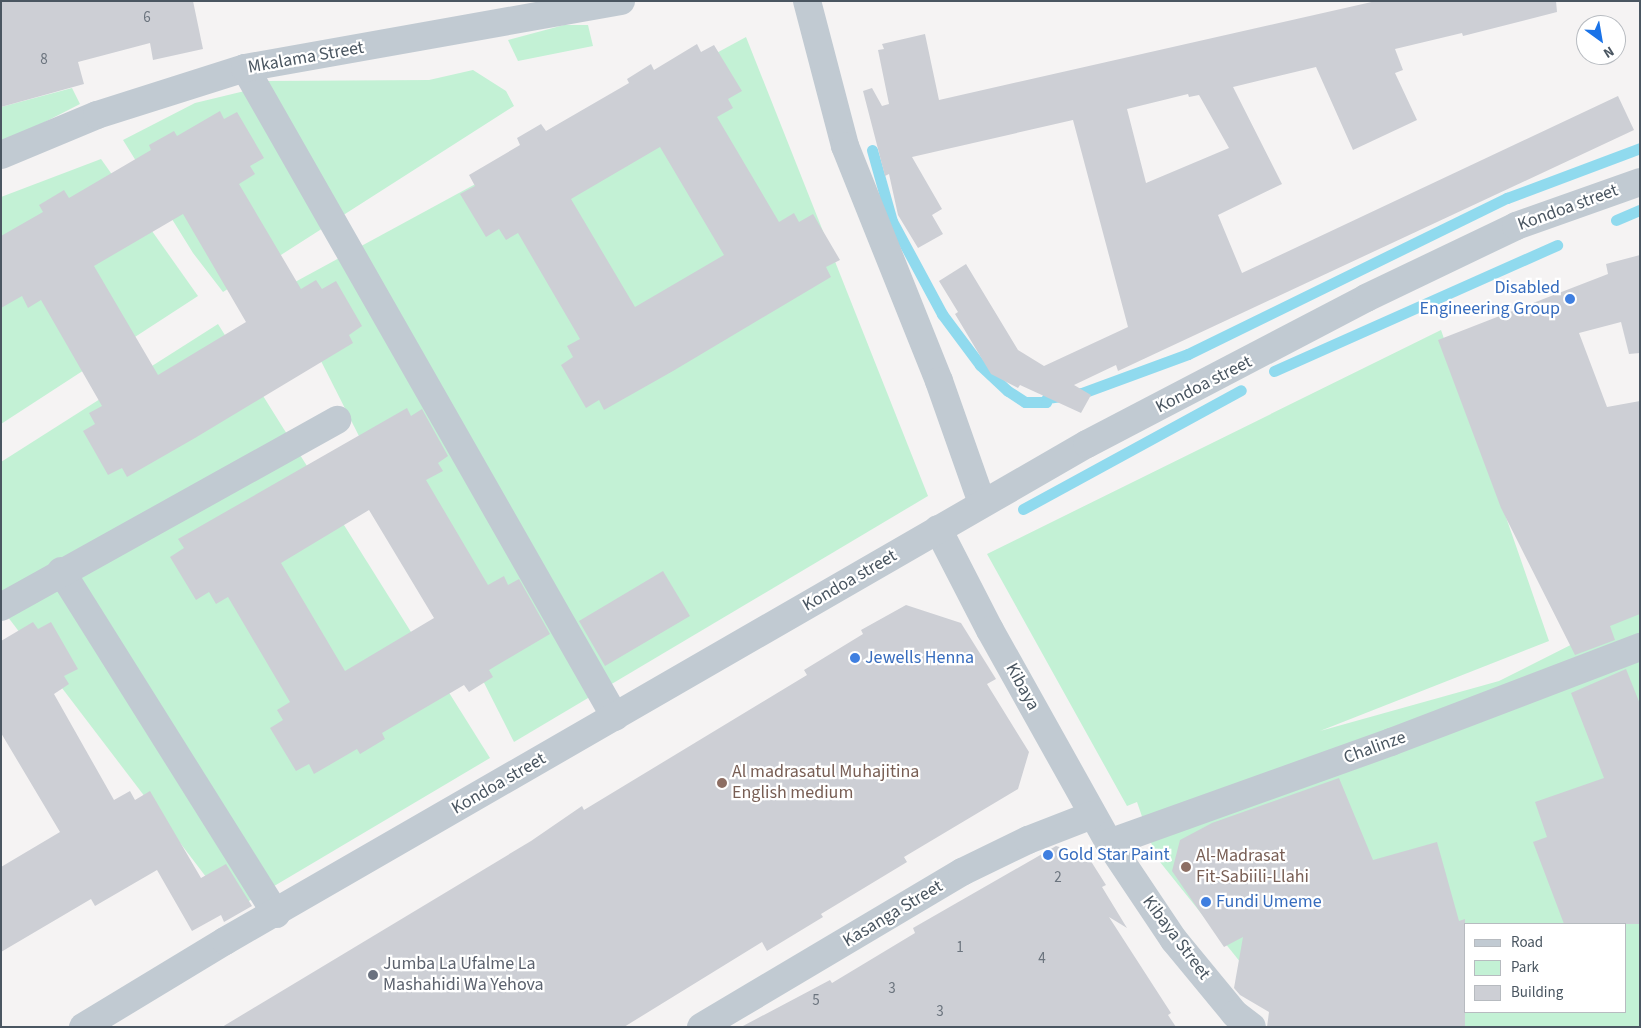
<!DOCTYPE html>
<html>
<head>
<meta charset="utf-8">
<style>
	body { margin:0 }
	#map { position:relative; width:1641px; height:1028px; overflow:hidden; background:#f5f3f3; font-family:"Source Sans 3",sans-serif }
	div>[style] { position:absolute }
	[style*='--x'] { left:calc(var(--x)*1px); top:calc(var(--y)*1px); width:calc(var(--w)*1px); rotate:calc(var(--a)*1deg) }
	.green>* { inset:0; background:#c3f1d5 }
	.stream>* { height:11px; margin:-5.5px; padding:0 5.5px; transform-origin:5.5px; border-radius:5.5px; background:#90daee }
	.building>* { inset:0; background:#cdcfd5 }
	.minor>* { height:28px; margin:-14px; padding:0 14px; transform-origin:14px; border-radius:14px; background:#c1cad2 }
	.tertiary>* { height:28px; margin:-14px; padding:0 14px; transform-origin:14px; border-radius:14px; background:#c1cad2 }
	.dots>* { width:14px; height:14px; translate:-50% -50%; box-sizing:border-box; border:2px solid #fff; border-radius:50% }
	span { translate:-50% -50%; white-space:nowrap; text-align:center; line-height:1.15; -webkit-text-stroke:4.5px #fff; paint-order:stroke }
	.number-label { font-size:15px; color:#6b747e }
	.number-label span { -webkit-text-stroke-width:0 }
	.street-label { font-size:18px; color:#4a5661 }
	.shop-label { font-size:18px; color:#366cbe }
	.right { translate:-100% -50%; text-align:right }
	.left { translate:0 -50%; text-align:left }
	.education-label { font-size:18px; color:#785e54 }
	.worship-label { font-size:18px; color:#5b616d }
	.frame { position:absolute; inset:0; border:2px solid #4a5661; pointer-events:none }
	.legend { position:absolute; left:1464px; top:923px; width:162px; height:90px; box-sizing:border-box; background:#fff; border:1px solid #b7bbc0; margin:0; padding:6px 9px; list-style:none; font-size:15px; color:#4a5661 }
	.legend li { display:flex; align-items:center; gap:10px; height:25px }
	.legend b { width:25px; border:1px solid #b7bbc0 }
	.north { position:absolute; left:1576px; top:15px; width:50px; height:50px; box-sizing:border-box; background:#fff; border:1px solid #b7bbc0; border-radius:50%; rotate:148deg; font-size:14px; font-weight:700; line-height:20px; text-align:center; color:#4a5661 }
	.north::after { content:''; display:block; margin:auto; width:18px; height:22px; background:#1a73e8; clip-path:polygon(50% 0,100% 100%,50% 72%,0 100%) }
</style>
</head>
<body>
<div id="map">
	<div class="green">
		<i style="clip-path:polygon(564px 25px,588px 25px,593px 46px,518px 61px,508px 40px)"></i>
		<i style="clip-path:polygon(746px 37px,928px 496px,514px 742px,284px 288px)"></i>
		<i style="clip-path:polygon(473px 70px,506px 91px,514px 106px,223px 292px,193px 253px,123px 140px,195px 103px,253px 89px,267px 81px,429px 80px)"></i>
		<i style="clip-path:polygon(72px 88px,80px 104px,2px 144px,1px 107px)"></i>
		<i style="clip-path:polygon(101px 159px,198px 296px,1px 424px,1px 197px)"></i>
		<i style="clip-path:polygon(218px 324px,490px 758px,232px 911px,1px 608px,1px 462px)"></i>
		<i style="clip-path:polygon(evenodd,1441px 330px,1549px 641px,1320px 731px,1499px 681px,1640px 610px,1640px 1027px,1320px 1027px,1257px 983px,1156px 857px,1137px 802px,1127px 806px,987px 554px,1441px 330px,1465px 924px,1625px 924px,1625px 1012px,1465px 1012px,1465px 924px)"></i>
	</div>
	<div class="stream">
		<i style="--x:872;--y:150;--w:74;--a:74.3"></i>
		<i style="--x:892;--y:221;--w:106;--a:61.7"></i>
		<i style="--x:942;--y:314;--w:64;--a:53.3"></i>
		<i style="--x:980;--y:365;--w:38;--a:43"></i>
		<i style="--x:1008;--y:391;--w:20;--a:33"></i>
		<i style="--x:1025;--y:402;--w:21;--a:0"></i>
		<i style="--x:1046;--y:402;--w:4;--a:-76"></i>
		<i style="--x:1047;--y:398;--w:35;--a:-8"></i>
		<i style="--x:1082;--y:393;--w:113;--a:-20.2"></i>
		<i style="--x:1188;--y:354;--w:355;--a:-26.1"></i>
		<i style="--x:1507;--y:198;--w:142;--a:-20.6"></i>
		<i style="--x:1616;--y:220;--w:26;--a:-23"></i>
		<i style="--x:1274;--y:371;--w:310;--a:-24"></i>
		<i style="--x:1023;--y:509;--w:248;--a:-28.6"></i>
	</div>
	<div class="building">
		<i style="clip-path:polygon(1px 1px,193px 1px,203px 49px,153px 60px,150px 43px,78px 62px,84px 84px,1px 107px)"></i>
		<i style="clip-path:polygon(evenodd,1376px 1px,1556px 1px,1557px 12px,1463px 36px,1462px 33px,1395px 49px,1403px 70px,1395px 73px,1417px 120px,1353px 150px,1316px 67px,1233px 87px,1282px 184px,1218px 215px,1242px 273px,1618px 96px,1634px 130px,1118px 371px,1116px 365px,1074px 385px,1091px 395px,1081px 413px,1020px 385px,1018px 388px,991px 374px,955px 314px,958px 312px,939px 281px,966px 264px,1018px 350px,1044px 366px,1128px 327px,1073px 120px,912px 157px,942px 209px,932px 215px,943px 234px,918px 248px,898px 215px,889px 174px,885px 176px,863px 91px,872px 88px,882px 106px,889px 104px,878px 50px,884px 49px,882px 44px,925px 34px,939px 100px,1376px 1px,1188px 94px,1189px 97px,1199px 95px,1229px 148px,1146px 183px,1127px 109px,1188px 94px)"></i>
		<i style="clip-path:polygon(evenodd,697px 44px,701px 52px,714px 45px,742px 91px,728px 99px,733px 108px,717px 117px,779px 222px,794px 213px,799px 222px,813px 214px,840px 260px,826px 267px,831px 277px,673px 371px,604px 410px,599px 400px,586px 408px,561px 365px,573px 357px,567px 346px,580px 339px,518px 233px,506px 240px,499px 229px,486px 237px,460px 194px,475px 186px,469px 175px,520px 145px,517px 138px,541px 124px,546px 131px,629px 83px,627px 79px,651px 64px,654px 70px,697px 44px,660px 147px,724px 255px,635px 307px,571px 199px,660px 147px)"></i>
		<i style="clip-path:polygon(evenodd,220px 111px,224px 119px,237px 112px,264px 158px,250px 166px,255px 174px,239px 184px,301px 289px,316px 280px,322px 289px,336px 281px,362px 326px,349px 335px,353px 343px,195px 438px,127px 477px,122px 468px,108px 475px,83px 431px,95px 424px,89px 413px,102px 406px,41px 300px,28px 308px,22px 296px,1px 308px,1px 236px,43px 212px,39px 205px,64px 190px,69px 198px,151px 150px,149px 145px,174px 131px,177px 136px,220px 111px,183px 214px,246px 322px,158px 375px,94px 266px,183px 214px)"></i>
		<i style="clip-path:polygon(1640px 255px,1640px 353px,1629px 354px,1621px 322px,1579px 333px,1607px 407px,1640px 401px,1640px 614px,1610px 626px,1615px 640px,1575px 655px,1501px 508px,1438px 340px,1608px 274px,1606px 264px)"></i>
		<i style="clip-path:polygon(evenodd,407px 408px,411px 416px,422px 409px,448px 456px,438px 463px,443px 471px,426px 480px,488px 585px,504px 576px,508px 585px,519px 579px,550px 634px,489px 670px,493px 677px,469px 692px,464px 685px,382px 733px,385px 739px,360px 754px,357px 749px,314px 774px,309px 764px,296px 771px,270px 728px,283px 720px,277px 710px,290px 702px,228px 597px,216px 604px,209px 592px,196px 600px,170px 557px,184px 548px,178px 539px,407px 408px,369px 510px,434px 618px,345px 671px,281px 563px,369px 510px)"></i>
		<i style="clip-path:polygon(663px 571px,690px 616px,605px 666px,579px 621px)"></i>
		<i style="clip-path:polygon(906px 605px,961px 623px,996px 679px,987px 684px,1029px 752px,1018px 789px,904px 857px,907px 862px,821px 914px,823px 917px,767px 951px,762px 942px,624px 1027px,222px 1027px,531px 841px,582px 806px,584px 810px,807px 675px,804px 670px,863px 634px,861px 630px)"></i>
		<i style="clip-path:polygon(33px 622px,38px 629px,51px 622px,78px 669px,64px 676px,69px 684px,54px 694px,114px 800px,130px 791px,135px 800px,150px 791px,201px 878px,226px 864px,252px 906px,224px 922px,221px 915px,192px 931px,157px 870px,95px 906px,91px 899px,1px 952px,1px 867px,60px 832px,1px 733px,1px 641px)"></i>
		<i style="clip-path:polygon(1626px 669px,1640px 704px,1640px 924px,1564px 924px,1533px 842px,1547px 837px,1535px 802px,1604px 778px,1571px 693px)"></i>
		<i style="clip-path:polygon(1339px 778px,1373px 860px,1437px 842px,1459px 921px,1465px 919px,1465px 1027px,1267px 1027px,1269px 1012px,1240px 995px,1234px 988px,1243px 937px,1224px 947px,1172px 871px,1180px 840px,1212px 823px)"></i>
		<i style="clip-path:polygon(1056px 846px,1087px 855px,1106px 885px,1102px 887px,1127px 928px,1109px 917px,1171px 1013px,1168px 1015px,1176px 1027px,741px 1027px,830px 980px,832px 983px,915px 933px,913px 928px)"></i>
	</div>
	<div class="minor">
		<i style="--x:807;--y:1;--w:150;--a:75.3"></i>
		<i style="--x:845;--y:146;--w:253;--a:68.2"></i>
		<i style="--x:939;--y:381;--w:129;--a:70.6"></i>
		<i style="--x:245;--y:68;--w:747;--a:60.31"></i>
		<i style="--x:1;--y:155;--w:104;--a:-22.6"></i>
		<i style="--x:97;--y:115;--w:155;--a:-17.6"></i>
		<i style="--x:245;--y:68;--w:382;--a:-10.1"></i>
		<i style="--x:938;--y:529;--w:114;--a:62.8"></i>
		<i style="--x:990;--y:630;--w:244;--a:60.8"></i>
		<i style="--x:1109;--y:843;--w:117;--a:56.2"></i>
		<i style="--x:1174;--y:940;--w:96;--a:50.5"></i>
		<i style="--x:1235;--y:1014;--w:21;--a:37"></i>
		<i style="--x:61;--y:571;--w:405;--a:57.9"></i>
		<i style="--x:1;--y:607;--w:385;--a:-29.1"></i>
		<i style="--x:1109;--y:843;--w:300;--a:-19.7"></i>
		<i style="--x:1391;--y:742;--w:267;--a:-20.9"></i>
		<i style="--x:701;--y:1027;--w:304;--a:-30.7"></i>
		<i style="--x:962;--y:872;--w:73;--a:-25.9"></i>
		<i style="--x:1028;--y:840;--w:69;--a:-21.3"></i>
	</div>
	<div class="tertiary">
		<i style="--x:83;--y:1027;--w:166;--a:-31.2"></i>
		<i style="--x:225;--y:941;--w:995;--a:-29.97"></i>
		<i style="--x:1087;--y:444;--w:315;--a:-27.6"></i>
		<i style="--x:1366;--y:298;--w:166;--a:-25.6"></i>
		<i style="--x:1516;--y:226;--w:132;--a:-19.5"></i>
	</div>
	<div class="dots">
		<i style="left:1570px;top:299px;background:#3f7fe0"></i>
		<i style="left:855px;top:658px;background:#3f7fe0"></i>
		<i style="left:722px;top:783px;background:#8d6e63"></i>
		<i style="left:1048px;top:855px;background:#3f7fe0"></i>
		<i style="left:1186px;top:867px;background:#8d6e63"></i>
		<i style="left:1206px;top:902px;background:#3f7fe0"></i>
		<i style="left:373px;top:975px;background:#6b7280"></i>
	</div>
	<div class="number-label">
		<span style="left:147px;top:18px">6</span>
		<span style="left:44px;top:60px">8</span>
		<span style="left:1058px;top:878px">2</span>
		<span style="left:960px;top:948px">1</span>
		<span style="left:1042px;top:959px">4</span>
		<span style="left:892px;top:989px">3</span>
		<span style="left:816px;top:1001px">5</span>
		<span style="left:940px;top:1012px">3</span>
	</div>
	<div class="street-label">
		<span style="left:306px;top:58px;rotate:-10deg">Mkalama Street</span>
		<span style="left:1568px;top:208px;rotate:-20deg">Kondoa street</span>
		<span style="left:1204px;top:385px;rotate:-27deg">Kondoa street</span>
		<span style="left:850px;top:581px;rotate:-30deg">Kondoa street</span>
		<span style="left:1022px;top:687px;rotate:61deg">Kibaya</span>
		<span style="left:1375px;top:748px;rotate:-20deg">Chalinze</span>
		<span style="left:499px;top:784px;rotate:-30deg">Kondoa street</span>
		<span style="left:893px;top:914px;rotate:-31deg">Kasanga Street</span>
		<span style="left:1176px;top:938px;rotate:53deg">Kibaya Street</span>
	</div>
	<div class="shop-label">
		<span class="right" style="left:1560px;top:299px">Disabled<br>Engineering Group</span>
		<span class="left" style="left:865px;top:658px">Jewells Henna</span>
		<span class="left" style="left:1058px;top:855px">Gold Star Paint</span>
		<span class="left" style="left:1216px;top:902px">Fundi Umeme</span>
	</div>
	<div class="education-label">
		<span class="left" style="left:732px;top:783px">Al madrasatul Muhajitina<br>English medium</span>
		<span class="left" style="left:1196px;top:867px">Al-Madrasat<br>Fit-Sabiili-Llahi</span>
	</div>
	<div class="worship-label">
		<span class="left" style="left:383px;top:975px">Jumba La Ufalme La<br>Mashahidi Wa Yehova</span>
	</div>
	<div class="frame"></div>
	<ul class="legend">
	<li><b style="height:6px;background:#c1cad2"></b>Road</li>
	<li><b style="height:14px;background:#c3f1d5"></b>Park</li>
	<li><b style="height:14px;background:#cdcfd5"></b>Building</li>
	</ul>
	<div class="north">N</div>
</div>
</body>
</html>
